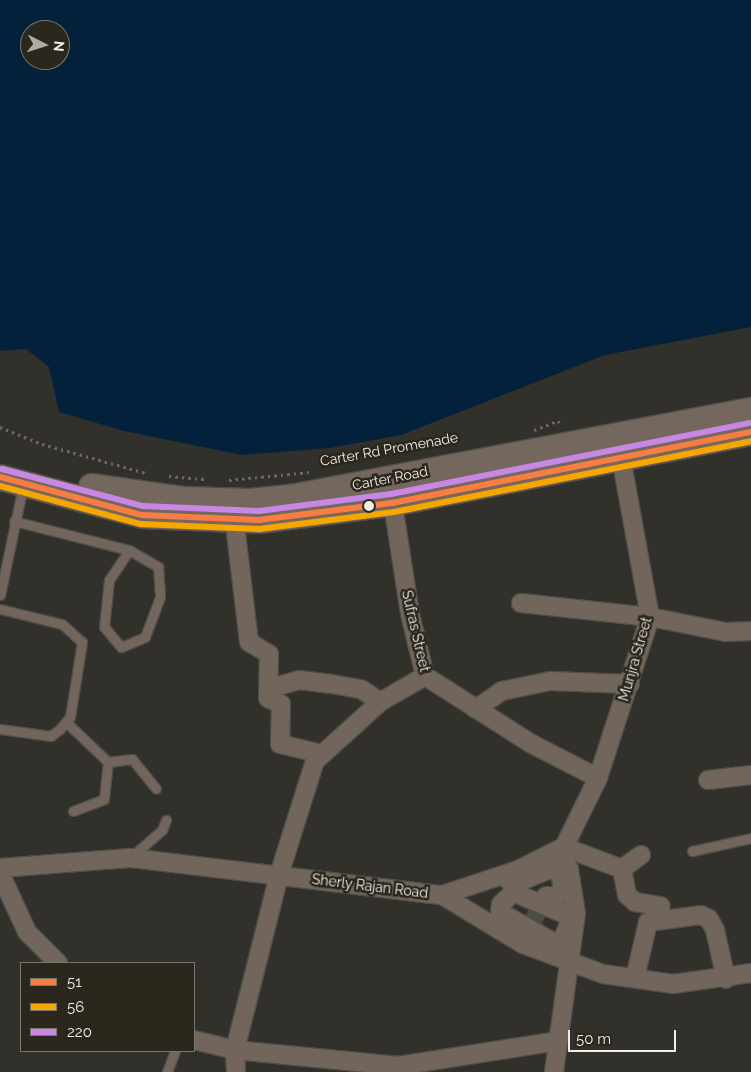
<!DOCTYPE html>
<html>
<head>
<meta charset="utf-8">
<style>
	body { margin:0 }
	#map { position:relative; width:751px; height:1072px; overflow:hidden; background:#32302a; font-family:Raleway,sans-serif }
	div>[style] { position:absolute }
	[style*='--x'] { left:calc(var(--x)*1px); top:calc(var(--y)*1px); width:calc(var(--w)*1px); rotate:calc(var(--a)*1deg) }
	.water>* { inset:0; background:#04213b }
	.minor-tunnel>* { height:18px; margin-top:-9px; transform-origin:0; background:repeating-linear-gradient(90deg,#4e4c46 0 18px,transparent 0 27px) }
	.path>* { height:2.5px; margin-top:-1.25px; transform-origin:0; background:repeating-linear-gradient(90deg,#6e6660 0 2.5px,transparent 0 6.5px) }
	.roads { filter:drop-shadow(1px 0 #504e49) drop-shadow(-1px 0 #504e49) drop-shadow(0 1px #504e49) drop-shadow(0 -1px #504e49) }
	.service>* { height:9px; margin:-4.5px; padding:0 4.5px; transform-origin:4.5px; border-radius:4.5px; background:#72665c }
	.minor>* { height:18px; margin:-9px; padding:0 9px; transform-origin:9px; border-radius:9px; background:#72665c }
	.secondary>* { height:25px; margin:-12.5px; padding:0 12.5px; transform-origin:12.5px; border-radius:12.5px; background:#74675d }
	.bus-1>* { height:6px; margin:-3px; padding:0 3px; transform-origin:3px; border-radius:3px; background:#f77d43 }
	.bus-2>* { height:6px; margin:-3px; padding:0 3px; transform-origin:3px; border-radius:3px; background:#f7a600 }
	.bus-3>* { height:6px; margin:-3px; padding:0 3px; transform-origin:3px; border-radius:3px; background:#c787e3 }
	.dots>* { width:14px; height:14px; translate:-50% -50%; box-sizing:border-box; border:2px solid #2b271d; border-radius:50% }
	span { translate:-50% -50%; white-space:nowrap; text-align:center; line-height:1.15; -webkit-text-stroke:5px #2b271d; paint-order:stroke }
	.street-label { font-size:14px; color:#f0eee7 }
	.legend { position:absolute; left:20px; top:962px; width:175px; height:90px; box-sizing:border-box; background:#2b271d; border:1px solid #7a776e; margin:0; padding:6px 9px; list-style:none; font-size:15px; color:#f0eee7 }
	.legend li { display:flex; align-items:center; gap:10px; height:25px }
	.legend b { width:25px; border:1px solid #7a776e }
	.north { position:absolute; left:20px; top:20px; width:50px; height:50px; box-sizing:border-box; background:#2b271d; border:1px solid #7a776e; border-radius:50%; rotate:95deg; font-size:14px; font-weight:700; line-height:20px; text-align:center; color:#f0eee7 }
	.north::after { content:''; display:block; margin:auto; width:18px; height:22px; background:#aeaca5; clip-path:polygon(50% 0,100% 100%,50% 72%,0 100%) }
	.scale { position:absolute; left:568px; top:1030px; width:108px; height:22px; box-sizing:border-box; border:2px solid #f0eee7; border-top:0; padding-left:6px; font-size:15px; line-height:18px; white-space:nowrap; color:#f0eee7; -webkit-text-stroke:4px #2b271d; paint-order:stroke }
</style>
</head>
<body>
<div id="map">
	<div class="water">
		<i style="clip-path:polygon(evenodd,0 0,751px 0,751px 327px,605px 355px,401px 435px,330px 448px,242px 455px,124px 431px,59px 412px,49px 367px,26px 349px,0 351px,0 0,30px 30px,60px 30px,60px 60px,30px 60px,30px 30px)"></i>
	</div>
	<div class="minor-tunnel">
		<i style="--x:530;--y:928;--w:23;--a:-65"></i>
	</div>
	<div class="path">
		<i style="--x:0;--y:427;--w:45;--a:22"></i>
		<i style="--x:42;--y:444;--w:108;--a:15.6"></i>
		<i style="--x:534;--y:430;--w:26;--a:-21"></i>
		<i style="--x:558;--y:421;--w:6;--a:39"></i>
		<i style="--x:169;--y:476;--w:37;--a:5"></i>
		<i style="--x:229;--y:480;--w:82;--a:-5.6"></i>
	</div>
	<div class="roads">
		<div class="service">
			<i style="--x:14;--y:521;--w:119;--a:14.2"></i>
			<i style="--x:129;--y:550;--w:34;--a:30"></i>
			<i style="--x:158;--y:567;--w:30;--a:86"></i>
			<i style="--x:160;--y:597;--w:43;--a:110.6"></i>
			<i style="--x:145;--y:637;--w:26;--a:157"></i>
			<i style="--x:121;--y:647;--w:26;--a:-130"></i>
			<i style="--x:104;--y:627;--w:47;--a:-83.9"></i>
			<i style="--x:109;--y:580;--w:36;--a:-56"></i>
			<i style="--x:0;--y:595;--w:111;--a:-78.1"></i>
			<i style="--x:0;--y:609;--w:64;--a:13.6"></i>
			<i style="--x:62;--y:624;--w:27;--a:42"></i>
			<i style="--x:82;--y:642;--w:76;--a:99.1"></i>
			<i style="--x:70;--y:717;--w:16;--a:130"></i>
			<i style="--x:60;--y:729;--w:11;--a:142"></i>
			<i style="--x:51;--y:736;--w:51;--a:-172.2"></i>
			<i style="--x:66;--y:722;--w:58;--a:43.6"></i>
			<i style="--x:108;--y:762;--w:24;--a:-7"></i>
			<i style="--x:132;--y:759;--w:38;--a:51"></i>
			<i style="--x:73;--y:811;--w:33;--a:-21"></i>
			<i style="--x:104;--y:799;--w:37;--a:-84"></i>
			<i style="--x:692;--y:851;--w:60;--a:-12.4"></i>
			<i style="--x:130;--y:858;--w:43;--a:-41.2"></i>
			<i style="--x:162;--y:830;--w:11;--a:-68"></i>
			<i style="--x:167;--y:1072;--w:22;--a:-69"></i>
		</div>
		<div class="minor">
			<i style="--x:391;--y:491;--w:124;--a:81.2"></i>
			<i style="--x:410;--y:614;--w:64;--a:76.4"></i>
			<i style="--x:425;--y:676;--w:125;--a:32.5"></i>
			<i style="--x:530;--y:743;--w:76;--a:27.2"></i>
			<i style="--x:233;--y:508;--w:135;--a:83.2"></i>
			<i style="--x:249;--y:642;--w:23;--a:31"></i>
			<i style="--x:269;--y:654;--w:44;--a:91.3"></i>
			<i style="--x:268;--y:698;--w:14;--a:25"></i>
			<i style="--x:281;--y:704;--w:40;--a:91.4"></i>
			<i style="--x:280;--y:744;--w:43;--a:13.4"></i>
			<i style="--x:521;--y:603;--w:130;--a:6.2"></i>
			<i style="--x:650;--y:617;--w:77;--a:11.2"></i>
			<i style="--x:726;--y:632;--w:25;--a:-2"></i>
			<i style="--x:268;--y:689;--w:32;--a:-16"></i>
			<i style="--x:299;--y:680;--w:33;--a:7"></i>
			<i style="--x:332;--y:684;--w:29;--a:10"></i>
			<i style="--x:361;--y:689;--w:23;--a:34"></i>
			<i style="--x:476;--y:709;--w:32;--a:-35"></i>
			<i style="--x:502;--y:691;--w:49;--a:-11.8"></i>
			<i style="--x:550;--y:681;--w:80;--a:2.1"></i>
			<i style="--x:708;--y:780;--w:43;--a:-6.6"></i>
			<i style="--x:564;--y:847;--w:77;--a:-63.8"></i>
			<i style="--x:598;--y:778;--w:169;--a:-72.1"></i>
			<i style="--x:650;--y:617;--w:174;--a:-100.3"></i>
			<i style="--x:564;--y:847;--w:62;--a:20.8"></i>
			<i style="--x:641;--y:855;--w:24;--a:144"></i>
			<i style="--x:622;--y:869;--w:26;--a:79"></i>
			<i style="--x:627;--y:895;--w:11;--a:41"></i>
			<i style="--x:635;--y:902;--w:26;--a:9"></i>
			<i style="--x:0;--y:868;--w:130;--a:-4.4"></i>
			<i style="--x:130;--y:858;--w:314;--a:6.8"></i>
			<i style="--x:442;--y:895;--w:95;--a:31.2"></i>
			<i style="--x:523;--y:944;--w:85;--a:20.6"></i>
			<i style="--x:603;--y:974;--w:71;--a:8.1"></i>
			<i style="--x:673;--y:984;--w:79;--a:-8"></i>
			<i style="--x:0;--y:873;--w:65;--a:65.4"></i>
			<i style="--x:27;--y:932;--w:44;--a:45"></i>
			<i style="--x:504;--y:875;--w:28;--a:49"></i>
			<i style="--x:522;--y:896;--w:51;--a:23.1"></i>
			<i style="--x:569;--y:916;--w:5;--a:79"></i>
			<i style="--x:570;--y:921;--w:27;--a:112"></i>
			<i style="--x:560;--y:946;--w:69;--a:-150.5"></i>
			<i style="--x:500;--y:912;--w:8;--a:-83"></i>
			<i style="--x:501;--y:904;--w:19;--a:-43"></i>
			<i style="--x:526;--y:879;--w:35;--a:-22"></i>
			<i style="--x:559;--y:866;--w:26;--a:81"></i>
			<i style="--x:563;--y:892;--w:6;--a:135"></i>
			<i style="--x:559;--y:896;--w:13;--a:180"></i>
			<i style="--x:442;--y:895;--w:80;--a:-18.2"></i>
			<i style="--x:518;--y:870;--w:51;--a:-26.6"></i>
			<i style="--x:635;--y:978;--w:57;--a:-76.9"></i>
			<i style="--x:648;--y:922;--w:53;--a:-7.5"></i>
			<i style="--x:701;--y:915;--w:9;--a:27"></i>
			<i style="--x:709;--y:919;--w:13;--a:61"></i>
			<i style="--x:715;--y:930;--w:50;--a:77.3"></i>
			<i style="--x:194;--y:1040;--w:42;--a:13.7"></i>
			<i style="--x:235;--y:1050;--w:164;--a:5.6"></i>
			<i style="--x:398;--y:1066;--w:161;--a:-8.9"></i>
			<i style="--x:236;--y:1072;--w:22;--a:-93"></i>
			<i style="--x:235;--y:1050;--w:180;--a:-75.9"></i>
			<i style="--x:279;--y:875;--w:120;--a:-72.5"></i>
			<i style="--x:315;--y:761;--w:88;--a:-42.2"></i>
			<i style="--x:380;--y:702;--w:52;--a:-30"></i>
			<i style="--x:554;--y:1072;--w:160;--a:-82.1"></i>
			<i style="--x:576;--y:914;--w:46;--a:-98.8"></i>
			<i style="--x:569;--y:869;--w:22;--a:-124"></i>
		</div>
		<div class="secondary">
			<i style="--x:0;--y:477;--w:147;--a:15"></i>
			<i style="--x:142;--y:515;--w:117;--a:2.4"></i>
			<i style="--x:259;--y:520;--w:134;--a:-7.3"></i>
			<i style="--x:392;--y:503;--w:366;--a:-11.2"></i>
			<i style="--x:91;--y:486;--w:94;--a:8"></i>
			<i style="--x:184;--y:499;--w:66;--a:1.7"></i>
			<i style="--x:250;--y:501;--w:45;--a:-6.3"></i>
			<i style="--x:295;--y:496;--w:464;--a:-10.7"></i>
		</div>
	</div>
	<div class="bus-1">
		<i style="--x:0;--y:477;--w:147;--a:15"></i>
		<i style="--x:142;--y:515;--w:117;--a:2.4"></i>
		<i style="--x:259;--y:520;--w:134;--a:-7.3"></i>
		<i style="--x:392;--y:503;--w:366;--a:-11.2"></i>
	</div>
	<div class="bus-2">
		<i style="--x:0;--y:486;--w:146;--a:15.1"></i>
		<i style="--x:141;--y:524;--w:118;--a:2.4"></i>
		<i style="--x:259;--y:529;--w:136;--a:-7.2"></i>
		<i style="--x:394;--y:512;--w:364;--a:-11.2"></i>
	</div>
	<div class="bus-3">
		<i style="--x:2;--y:469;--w:146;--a:14.7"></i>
		<i style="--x:143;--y:506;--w:116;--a:2.5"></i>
		<i style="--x:259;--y:511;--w:133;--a:-7.3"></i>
		<i style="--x:391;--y:494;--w:365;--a:-11.2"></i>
	</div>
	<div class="dots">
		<i style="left:369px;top:506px;background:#f0eee7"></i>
	</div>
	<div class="street-label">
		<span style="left:389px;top:449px;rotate:-10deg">Carter Rd Promenade</span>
		<span style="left:390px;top:478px;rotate:-11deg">Carter Road</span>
		<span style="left:416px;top:631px;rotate:77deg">Sufras Street</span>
		<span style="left:635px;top:659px;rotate:-74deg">Munjra Street</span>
		<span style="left:370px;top:886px;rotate:7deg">Sherly Rajan Road</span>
	</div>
	<ul class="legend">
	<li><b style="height:6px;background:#f77d43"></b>51</li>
	<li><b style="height:6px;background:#f7a600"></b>56</li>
	<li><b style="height:6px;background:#c787e3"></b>220</li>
	</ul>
	<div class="north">N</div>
	<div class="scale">50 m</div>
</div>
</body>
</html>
